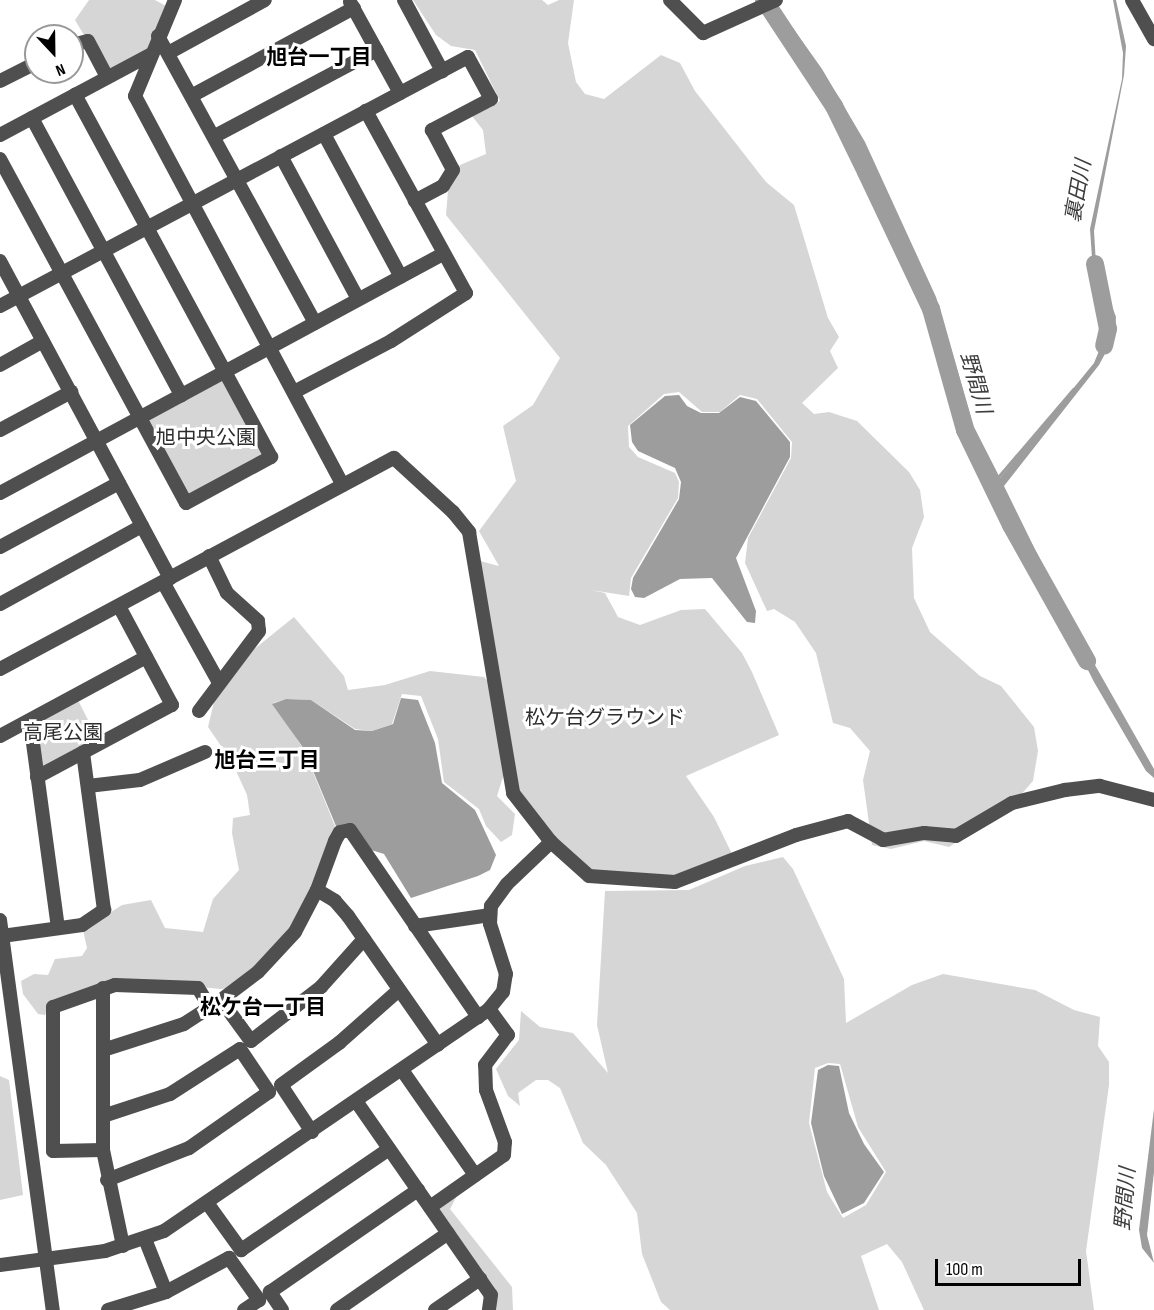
<!DOCTYPE html>
<html>
<head>
<meta charset="utf-8">
<style>
	body { margin:0 }
	#map { position:relative; width:1154px; height:1310px; overflow:hidden; background:#fff; font-family:"Sofia Sans Condensed","Noto Sans JP",sans-serif }
	div>[style] { position:absolute }
	[style*='--x'] { left:calc(var(--x)*1px); top:calc(var(--y)*1px); width:calc(var(--w)*1px); rotate:calc(var(--a)*1deg) }
	.green>* { inset:0; background:#d6d6d6 }
	.water>* { inset:0; background:#9d9d9d }
	.stream>* { height:3px; margin:-1.5px; padding:0 1.5px; transform-origin:1.5px; border-radius:1.5px; background:#9d9d9d }
	.river>* { height:18px; margin:-9px; padding:0 9px; transform-origin:9px; border-radius:9px; background:#9d9d9d }
	.minor>* { height:14px; margin:-7px; padding:0 7px; transform-origin:7px; border-radius:7px; background:#4f4f4f }
	span { translate:-50% -50%; white-space:nowrap; text-align:center; line-height:1.15; -webkit-text-stroke:6px #fff; paint-order:stroke }
	.park-label { font-size:20px; color:#2d2d2d }
	.neighbourhood-label { font-size:21px; color:#000; font-weight:700 }
	.water-label { font-size:21px; color:#3e3e3e; font-style:italic }
	.north { position:absolute; left:24px; top:24px; width:60px; height:60px; box-sizing:border-box; background:#fff; border:2px solid #999; border-radius:50%; rotate:158deg; font-size:16px; font-weight:700; line-height:24px; text-align:center; color:#000 }
	.north::after { content:''; display:block; margin:auto; width:21px; height:27px; background:#000; clip-path:polygon(50% 0,100% 100%,50% 72%,0 100%) }
	.scale { position:absolute; left:935px; top:1259px; width:146px; height:27px; box-sizing:border-box; border:3px solid #000; border-top:0; padding-left:8px; font-size:18px; line-height:21px; white-space:nowrap; color:#000; -webkit-text-stroke:4px #fff; paint-order:stroke }
</style>
</head>
<body>
<div id="map">
	<div class="green">
		<i style="clip-path:polygon(89px 0,155px 0,166px 6px,148px 49px,106px 72px,75px 20px)"></i>
		<i style="clip-path:polygon(413px 0,542px 0,548px 5px,559px 0,574px 0,568px 43px,576px 82px,585px 94px,604px 99px,661px 55px,680px 63px,695px 91px,766px 182px,794px 205px,828px 318px,839px 337px,830px 351px,838px 368px,802px 403px,814px 414px,829px 412px,857px 421px,909px 472px,920px 490px,924px 517px,912px 548px,914px 598px,930px 632px,980px 676px,1001px 686px,1034px 727px,1038px 751px,1033px 781px,1011px 806px,949px 847px,924px 841px,891px 849px,872px 845px,863px 780px,870px 751px,850px 728px,833px 723px,816px 653px,795px 622px,774px 609px,767px 611px,745px 563px,748px 538px,791px 458px,792px 442px,757px 399px,740px 395px,720px 412px,702px 412px,679px 392px,664px 394px,628px 426px,629px 447px,638px 457px,675px 473px,679px 482px,678px 498px,631px 578px,629px 596px,591px 590px,605px 593px,618px 617px,640px 625px,681px 610px,705px 609px,742px 653px,752px 672px,779px 735px,686px 776px,714px 817px,733px 856px,684px 877px,613px 877px,580px 866px,521px 800px,480px 561px,499px 566px,479px 531px,516px 481px,503px 426px,533px 405px,560px 358px,446px 215px,448px 191px,460px 165px,486px 154px,483px 130px,472px 116px,500px 101px,475px 50px,451px 46px,436px 35px)"></i>
		<i style="clip-path:polygon(224px 379px,264px 456px,187px 498px,147px 419px)"></i>
		<i style="clip-path:polygon(294px 617px,344px 676px,348px 690px,385px 685px,430px 671px,484px 677px,493px 687px,504px 774px,497px 796px,515px 814px,512px 835px,501px 842px,486px 826px,479px 809px,444px 782px,438px 739px,421px 696px,402px 694px,392px 724px,372px 731px,355px 729px,311px 700px,286px 699px,273px 703px,304px 750px,335px 826px,323px 867px,288px 936px,233px 987px,221px 989px,112px 979px,49px 1007px,45px 1015px,38px 1014px,23px 994px,21px 981px,34px 974px,48px 975px,55px 959px,82px 956px,87px 948px,83px 930px,122px 905px,151px 900px,165px 928px,203px 932px,213px 899px,239px 870px,232px 833px,233px 818px,250px 815px,247px 795px,232px 762px,208px 727px,215px 698px,253px 650px)"></i>
		<i style="clip-path:polygon(77px 698px,99px 742px,38px 775px,32px 722px)"></i>
		<i style="clip-path:polygon(evenodd,783px 857px,793px 869px,844px 979px,846px 1023px,912px 985px,943px 974px,1035px 990px,1074px 1010px,1100px 1017px,1098px 1046px,1109px 1062px,1109px 1085px,1086px 1251px,1094px 1310px,924px 1310px,902px 1262px,887px 1244px,861px 1256px,879px 1310px,670px 1310px,661px 1302px,642px 1254px,637px 1213px,606px 1165px,583px 1143px,560px 1088px,548px 1080px,536px 1080px,518px 1093px,520px 1106px,508px 1096px,496px 1069px,519px 1040px,521px 1011px,540px 1027px,573px 1033px,608px 1073px,597px 1025px,605px 891px,689px 890px,745px 866px,783px 857px,828px 1063px,840px 1064px,858px 1127px,886px 1172px,866px 1205px,843px 1218px,827px 1192px,809px 1123px,815px 1068px,828px 1063px)"></i>
		<i style="clip-path:polygon(0 1076px,9px 1080px,23px 1195px,0 1200px)"></i>
		<i style="clip-path:polygon(460px 1190px,450px 1209px,512px 1287px,513px 1310px,494px 1310px,437px 1208px)"></i>
	</div>
	<div class="water">
		<i style="clip-path:polygon(766px 0,773px 0,822px 69px,865px 142px,936px 297px,974px 427px,1000px 478px,1094px 363px,1103px 341px,1107px 318px,1093px 272px,1090px 229px,1122px 79px,1123px 53px,1113px 0,1116px 0,1126px 46px,1124px 75px,1094px 231px,1096px 264px,1116px 317px,1114px 337px,1099px 365px,1004px 486px,1070px 621px,1154px 769px,1154px 778px,1146px 771px,1094px 682px,967px 429px,933px 306px,865px 156px,812px 65px)"></i>
		<i style="clip-path:polygon(679px 395px,687px 406px,701px 413px,719px 413px,740px 397px,756px 401px,790px 442px,790px 457px,736px 558px,756px 611px,755px 623px,747px 622px,712px 578px,680px 579px,644px 598px,635px 597px,631px 589px,633px 578px,679px 499px,681px 482px,675px 468px,638px 451px,632px 442px,630px 425px,665px 396px)"></i>
		<i style="clip-path:polygon(401px 698px,418px 700px,435px 743px,442px 783px,475px 810px,496px 855px,490px 870px,478px 876px,411px 898px,384px 854px,368px 849px,336px 826px,304px 749px,272px 704px,286px 699px,311px 700px,355px 730px,372px 731px,393px 724px)"></i>
		<i style="clip-path:polygon(828px 1065px,839px 1066px,849px 1113px,864px 1144px,884px 1172px,864px 1203px,842px 1214px,824px 1176px,811px 1123px,818px 1070px)"></i>
		<i style="clip-path:polygon(1154px 1109px,1154px 1172px,1147px 1235px,1154px 1263px,1142px 1248px,1139px 1230px)"></i>
	</div>
	<div class="stream">
		<i style="--x:992;--y:484;--w:125;--a:-49.5"></i>
	</div>
	<div class="river">
		<i style="--x:764;--y:0;--w:127;--a:56.6"></i>
		<i style="--x:834;--y:106;--w:73;--a:64.1"></i>
		<i style="--x:866;--y:172;--w:152;--a:64.6"></i>
		<i style="--x:931;--y:309;--w:126;--a:74.3"></i>
		<i style="--x:965;--y:430;--w:106;--a:64.2"></i>
		<i style="--x:1011;--y:525;--w:156;--a:60.8"></i>
		<i style="--x:1095;--y:264;--w:66;--a:78.7"></i>
		<i style="--x:1108;--y:329;--w:17;--a:103"></i>
	</div>
	<div class="minor">
		<i style="--x:175;--y:0;--w:104;--a:112.6"></i>
		<i style="--x:135;--y:96;--w:441;--a:61.9"></i>
		<i style="--x:404;--y:0;--w:81;--a:61.8"></i>
		<i style="--x:670;--y:0;--w:47;--a:45"></i>
		<i style="--x:703;--y:33;--w:80;--a:-24.3"></i>
		<i style="--x:1132;--y:0;--w:45;--a:60.6"></i>
		<i style="--x:350;--y:2;--w:104;--a:61.2"></i>
		<i style="--x:158;--y:36;--w:327;--a:61.3"></i>
		<i style="--x:72;--y:45;--w:16;--a:-14"></i>
		<i style="--x:88;--y:41;--w:41;--a:62.2"></i>
		<i style="--x:170;--y:52;--w:108;--a:-28.7"></i>
		<i style="--x:0;--y:81;--w:40;--a:-26.6"></i>
		<i style="--x:193;--y:95;--w:183;--a:-28.4"></i>
		<i style="--x:32;--y:118;--w:315;--a:61.7"></i>
		<i style="--x:324;--y:134;--w:162;--a:61.7"></i>
		<i style="--x:0;--y:135;--w:170;--a:-28.1"></i>
		<i style="--x:215;--y:136;--w:183;--a:-28"></i>
		<i style="--x:281;--y:156;--w:162;--a:61.7"></i>
		<i style="--x:0;--y:159;--w:391;--a:61.6"></i>
		<i style="--x:186;--y:503;--w:97;--a:-28.4"></i>
		<i style="--x:271;--y:457;--w:412;--a:-118.4"></i>
		<i style="--x:0;--y:261;--w:360;--a:61.8"></i>
		<i style="--x:0;--y:306;--w:530;--a:-28.02"></i>
		<i style="--x:468;--y:57;--w:48;--a:61.3"></i>
		<i style="--x:491;--y:99;--w:67;--a:152.3"></i>
		<i style="--x:432;--y:130;--w:45;--a:62.3"></i>
		<i style="--x:453;--y:170;--w:19;--a:122"></i>
		<i style="--x:443;--y:186;--w:32;--a:152"></i>
		<i style="--x:0;--y:365;--w:49;--a:-29.2"></i>
		<i style="--x:294;--y:392;--w:110;--a:-27.7"></i>
		<i style="--x:391;--y:341;--w:89;--a:-32.6"></i>
		<i style="--x:466;--y:293;--w:208;--a:-118.8"></i>
		<i style="--x:0;--y:430;--w:81;--a:-28.2"></i>
		<i style="--x:0;--y:493;--w:503;--a:-28.35"></i>
		<i style="--x:0;--y:547;--w:135;--a:-28.3"></i>
		<i style="--x:163;--y:582;--w:113;--a:60.9"></i>
		<i style="--x:0;--y:604;--w:162;--a:-28.8"></i>
		<i style="--x:0;--y:669;--w:447;--a:-28.2"></i>
		<i style="--x:394;--y:458;--w:80;--a:42.5"></i>
		<i style="--x:453;--y:512;--w:26;--a:51"></i>
		<i style="--x:469;--y:532;--w:265;--a:80.4"></i>
		<i style="--x:513;--y:793;--w:62;--a:52.2"></i>
		<i style="--x:551;--y:842;--w:51;--a:41.8"></i>
		<i style="--x:589;--y:876;--w:86;--a:4"></i>
		<i style="--x:675;--y:882;--w:130;--a:-21.2"></i>
		<i style="--x:796;--y:835;--w:54;--a:-15.1"></i>
		<i style="--x:848;--y:821;--w:40;--a:28"></i>
		<i style="--x:883;--y:840;--w:42;--a:-9.7"></i>
		<i style="--x:924;--y:833;--w:32;--a:5"></i>
		<i style="--x:956;--y:836;--w:65;--a:-30.5"></i>
		<i style="--x:1012;--y:803;--w:55;--a:-13.8"></i>
		<i style="--x:1065;--y:790;--w:35;--a:-7"></i>
		<i style="--x:1100;--y:786;--w:56;--a:14.5"></i>
		<i style="--x:199;--y:711;--w:100;--a:-53.1"></i>
		<i style="--x:259;--y:631;--w:10;--a:-96"></i>
		<i style="--x:258;--y:621;--w:42;--a:-137.9"></i>
		<i style="--x:227;--y:593;--w:41;--a:-115.9"></i>
		<i style="--x:30;--y:721;--w:209;--a:82.3"></i>
		<i style="--x:0;--y:736;--w:166;--a:-28.4"></i>
		<i style="--x:37;--y:777;--w:153;--a:-28.1"></i>
		<i style="--x:172;--y:705;--w:112;--a:-118.2"></i>
		<i style="--x:88;--y:786;--w:52;--a:-6.6"></i>
		<i style="--x:140;--y:780;--w:71;--a:-23.3"></i>
		<i style="--x:317;--y:890;--w:21;--a:31"></i>
		<i style="--x:335;--y:901;--w:20;--a:49"></i>
		<i style="--x:348;--y:916;--w:157;--a:55.1"></i>
		<i style="--x:0;--y:920;--w:394;--a:82.3"></i>
		<i style="--x:415;--y:926;--w:76;--a:-8.3"></i>
		<i style="--x:2;--y:936;--w:81;--a:-7.8"></i>
		<i style="--x:82;--y:925;--w:27;--a:-34"></i>
		<i style="--x:104;--y:910;--w:159;--a:-97.6"></i>
		<i style="--x:364;--y:939;--w:64;--a:131.9"></i>
		<i style="--x:321;--y:987;--w:88;--a:142.4"></i>
		<i style="--x:251;--y:1041;--w:51;--a:-126.2"></i>
		<i style="--x:221;--y:1000;--w:46;--a:-37.1"></i>
		<i style="--x:258;--y:972;--w:54;--a:-47.2"></i>
		<i style="--x:295;--y:932;--w:47;--a:-62.4"></i>
		<i style="--x:317;--y:890;--w:52;--a:-69.8"></i>
		<i style="--x:335;--y:841;--w:10;--a:-61"></i>
		<i style="--x:340;--y:832;--w:10;--a:-11"></i>
		<i style="--x:350;--y:830;--w:227;--a:55.6"></i>
		<i style="--x:103;--y:988;--w:162;--a:90"></i>
		<i style="--x:103;--y:1150;--w:98;--a:78.2"></i>
		<i style="--x:402;--y:1070;--w:128;--a:55.2"></i>
		<i style="--x:356;--y:1101;--w:236;--a:55.2"></i>
		<i style="--x:491;--y:1295;--w:15;--a:98"></i>
		<i style="--x:103;--y:1116;--w:71;--a:-18.2"></i>
		<i style="--x:170;--y:1094;--w:83;--a:-32.7"></i>
		<i style="--x:240;--y:1049;--w:52;--a:56"></i>
		<i style="--x:269;--y:1092;--w:98;--a:145"></i>
		<i style="--x:189;--y:1148;--w:88;--a:158.7"></i>
		<i style="--x:312;--y:1132;--w:56;--a:-123.4"></i>
		<i style="--x:281;--y:1085;--w:72;--a:-35.9"></i>
		<i style="--x:339;--y:1043;--w:80;--a:-41.5"></i>
		<i style="--x:103;--y:1150;--w:50;--a:178.9"></i>
		<i style="--x:53;--y:1151;--w:144;--a:-90"></i>
		<i style="--x:53;--y:1007;--w:66;--a:-19.5"></i>
		<i style="--x:115;--y:985;--w:83;--a:2.1"></i>
		<i style="--x:198;--y:988;--w:22;--a:58"></i>
		<i style="--x:210;--y:1007;--w:31;--a:147"></i>
		<i style="--x:184;--y:1024;--w:85;--a:162.2"></i>
		<i style="--x:208;--y:1204;--w:57;--a:54.3"></i>
		<i style="--x:241;--y:1250;--w:179;--a:-34.3"></i>
		<i style="--x:430;--y:1207;--w:90;--a:-35.1"></i>
		<i style="--x:504;--y:1155;--w:13;--a:-86"></i>
		<i style="--x:505;--y:1142;--w:55;--a:-110.1"></i>
		<i style="--x:486;--y:1090;--w:25;--a:-92"></i>
		<i style="--x:485;--y:1065;--w:38;--a:-53"></i>
		<i style="--x:508;--y:1035;--w:32;--a:-126"></i>
		<i style="--x:145;--y:1239;--w:57;--a:68.4"></i>
		<i style="--x:0;--y:1265;--w:106;--a:-7.6"></i>
		<i style="--x:105;--y:1251;--w:62;--a:-18.7"></i>
		<i style="--x:164;--y:1231;--w:394;--a:-34.3"></i>
		<i style="--x:489;--y:1009;--w:22;--a:-51"></i>
		<i style="--x:503;--y:992;--w:18;--a:-81"></i>
		<i style="--x:506;--y:974;--w:52;--a:-107.7"></i>
		<i style="--x:490;--y:924;--w:18;--a:-87"></i>
		<i style="--x:491;--y:906;--w:27;--a:-54"></i>
		<i style="--x:507;--y:884;--w:61;--a:-43.7"></i>
		<i style="--x:108;--y:1310;--w:61;--a:-17.2"></i>
		<i style="--x:166;--y:1292;--w:72;--a:-28.4"></i>
		<i style="--x:229;--y:1258;--w:52;--a:54.5"></i>
		<i style="--x:259;--y:1300;--w:18;--a:146"></i>
		<i style="--x:282;--y:1310;--w:22;--a:-124"></i>
		<i style="--x:270;--y:1292;--w:180;--a:-34.6"></i>
		<i style="--x:337;--y:1310;--w:135;--a:-34.7"></i>
		<i style="--x:435;--y:1310;--w:55;--a:-34.6"></i>
	</div>
	<div class="park-label">
		<span style="left:206px;top:438px">旭中央公園</span>
		<span style="left:605px;top:718px">松ケ台グラウンド</span>
		<span style="left:63px;top:733px">高尾公園</span>
	</div>
	<div class="neighbourhood-label">
		<span style="left:319px;top:58px">旭台一丁目</span>
		<span style="left:267px;top:761px">旭台三丁目</span>
		<span style="left:263px;top:1008px">松ケ台一丁目</span>
	</div>
	<div class="water-label">
		<span style="left:1079px;top:191px;rotate:-80deg">裏田川</span>
		<span style="left:975px;top:383px;rotate:74deg">野間川</span>
		<span style="left:1126px;top:1199px;rotate:-85deg">野間川</span>
	</div>
	<div class="north">N</div>
	<div class="scale">100 m</div>
</div>
</body>
</html>
